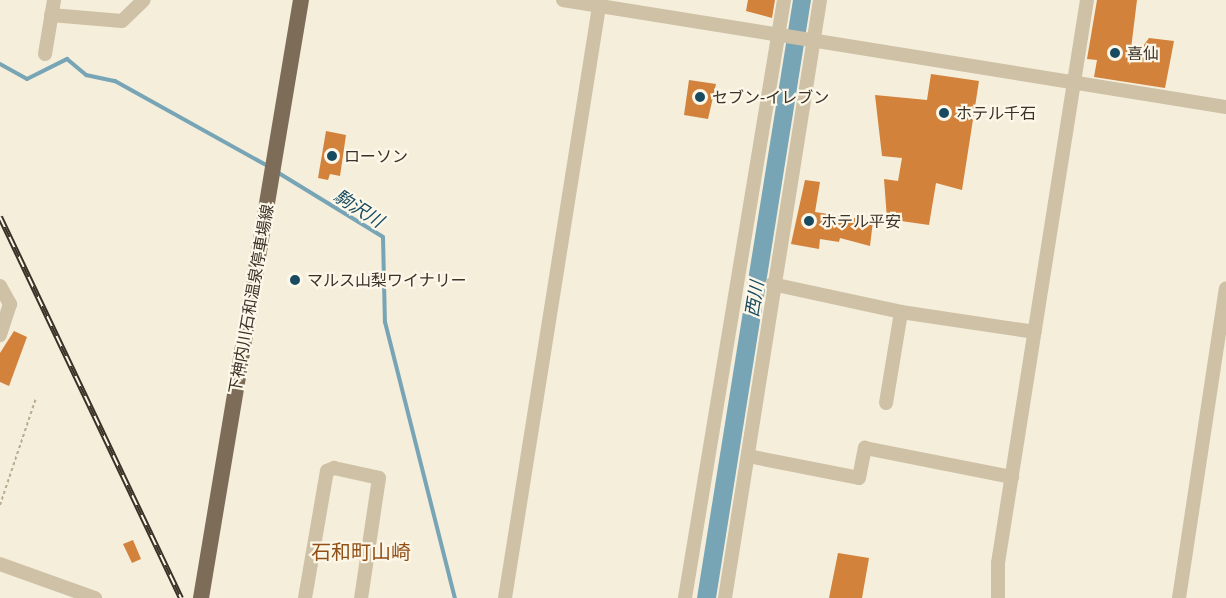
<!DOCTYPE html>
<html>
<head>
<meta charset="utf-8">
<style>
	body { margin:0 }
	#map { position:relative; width:1226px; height:598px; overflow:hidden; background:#f5eedb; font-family:"Open Sans","Noto Sans JP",sans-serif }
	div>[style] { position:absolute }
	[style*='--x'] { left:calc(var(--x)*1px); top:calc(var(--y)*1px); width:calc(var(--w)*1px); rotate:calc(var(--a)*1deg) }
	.water>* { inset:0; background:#77a5b5 }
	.stream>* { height:4px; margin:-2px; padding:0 2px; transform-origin:2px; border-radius:2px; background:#77a5b5 }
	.building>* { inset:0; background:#d3823b }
	.path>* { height:2px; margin-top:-1px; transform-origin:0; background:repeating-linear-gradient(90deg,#baac90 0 3px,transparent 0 6px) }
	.minor>* { height:14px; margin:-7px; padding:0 7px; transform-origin:7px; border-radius:7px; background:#cec1a6 }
	.major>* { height:16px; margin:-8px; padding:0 8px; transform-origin:8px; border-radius:8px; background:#7d6c57 }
	.rail>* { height:6px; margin-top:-3px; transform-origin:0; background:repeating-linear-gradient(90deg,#fcf7e8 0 11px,#3a3127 0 22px); box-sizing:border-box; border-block:2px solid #3a3127 }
	.dots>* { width:16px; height:16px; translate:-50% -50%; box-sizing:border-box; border:3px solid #fcf7e8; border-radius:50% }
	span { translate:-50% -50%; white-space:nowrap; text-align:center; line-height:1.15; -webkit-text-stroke:4.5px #fcf7e8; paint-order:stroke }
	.poi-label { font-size:16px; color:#3a3127 }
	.left { translate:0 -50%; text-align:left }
	.street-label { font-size:16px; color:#3a3127 }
	.water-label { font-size:18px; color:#184b60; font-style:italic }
	.quarter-label { font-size:20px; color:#925017 }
</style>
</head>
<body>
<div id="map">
	<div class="water">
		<i style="clip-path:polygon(793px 0,811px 0,716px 598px,697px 598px)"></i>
	</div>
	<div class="stream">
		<i style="--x:0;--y:64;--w:31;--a:29"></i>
		<i style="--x:27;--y:79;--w:45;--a:-26.6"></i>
		<i style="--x:67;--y:59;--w:25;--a:40"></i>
		<i style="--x:86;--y:75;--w:30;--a:12"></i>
		<i style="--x:115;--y:81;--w:175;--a:29.1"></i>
		<i style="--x:277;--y:172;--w:124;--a:31.5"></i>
		<i style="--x:383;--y:237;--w:85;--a:88.7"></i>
		<i style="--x:385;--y:322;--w:285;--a:75.8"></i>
	</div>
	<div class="building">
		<i style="clip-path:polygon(748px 0,775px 0,772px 18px,746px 11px)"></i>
		<i style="clip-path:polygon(1097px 0,1137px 0,1129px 65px,1149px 38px,1174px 41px,1165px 88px,1094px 77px,1097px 60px,1087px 59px)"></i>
		<i style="clip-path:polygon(931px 74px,979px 81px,962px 190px,936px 183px,929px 225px,887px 219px,884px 179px,898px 181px,902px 158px,882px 156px,875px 95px,927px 100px)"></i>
		<i style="clip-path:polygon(689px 80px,716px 84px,708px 119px,684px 115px)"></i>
		<i style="clip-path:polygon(326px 131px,346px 135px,340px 176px,330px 174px,328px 180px,318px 178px)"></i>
		<i style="clip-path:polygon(805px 180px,820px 182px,815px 212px,873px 221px,870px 246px,840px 238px,839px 242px,820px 239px,819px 249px,791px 244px)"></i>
		<i style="clip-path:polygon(14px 331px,27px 337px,9px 386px,0 382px,0 353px)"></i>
		<i style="clip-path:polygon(133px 540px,141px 559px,132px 563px,123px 544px)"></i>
		<i style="clip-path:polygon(838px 553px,869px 558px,862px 598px,829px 598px)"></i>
	</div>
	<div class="path">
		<i style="--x:748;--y:306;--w:12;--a:9"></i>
		<i style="--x:0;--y:505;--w:113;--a:-71.4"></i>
	</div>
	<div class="minor">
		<i style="--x:563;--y:0;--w:672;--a:9.17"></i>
		<i style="--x:51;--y:15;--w:71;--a:4.8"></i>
		<i style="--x:122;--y:21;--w:30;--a:-44"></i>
		<i style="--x:45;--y:54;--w:55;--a:-80.5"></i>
		<i style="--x:772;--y:284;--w:132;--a:12.2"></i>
		<i style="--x:901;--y:312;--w:135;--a:8.5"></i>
		<i style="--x:0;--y:286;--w:21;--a:61"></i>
		<i style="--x:10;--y:304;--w:33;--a:108"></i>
		<i style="--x:886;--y:403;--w:92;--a:-80.6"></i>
		<i style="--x:748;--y:456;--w:113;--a:11.2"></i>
		<i style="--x:859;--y:478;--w:31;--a:-79"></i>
		<i style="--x:865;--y:448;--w:150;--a:11.2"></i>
		<i style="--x:0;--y:564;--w:101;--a:19.7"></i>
		<i style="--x:305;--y:598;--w:129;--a:-80.2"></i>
		<i style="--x:327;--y:471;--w:8;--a:-23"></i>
		<i style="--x:334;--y:468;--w:46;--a:12.5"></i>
		<i style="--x:379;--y:478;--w:121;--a:98.5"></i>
		<i style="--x:505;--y:598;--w:605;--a:-80.97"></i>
		<i style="--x:685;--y:598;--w:606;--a:-80.6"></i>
		<i style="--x:725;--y:598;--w:605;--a:-80.97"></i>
		<i style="--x:998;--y:598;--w:35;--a:-90"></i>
		<i style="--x:998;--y:563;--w:570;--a:-81.02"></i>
		<i style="--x:1179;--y:598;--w:313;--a:-81.4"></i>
	</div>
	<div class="major">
		<i style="--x:201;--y:598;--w:606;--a:-80.51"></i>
	</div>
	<div class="rail">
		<i style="--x:0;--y:217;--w:422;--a:64.6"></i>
	</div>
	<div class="dots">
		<i style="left:1115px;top:53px;background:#184b60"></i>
		<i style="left:700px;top:97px;background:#184b60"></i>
		<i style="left:944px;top:113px;background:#184b60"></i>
		<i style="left:332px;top:156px;background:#184b60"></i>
		<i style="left:809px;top:221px;background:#184b60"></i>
		<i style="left:295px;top:280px;background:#184b60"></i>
	</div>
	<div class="poi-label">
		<span class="left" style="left:1127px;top:53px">喜仙</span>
		<span class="left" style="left:712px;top:97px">セブン-イレブン</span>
		<span class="left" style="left:956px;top:113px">ホテル千石</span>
		<span class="left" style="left:344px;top:156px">ローソン</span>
		<span class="left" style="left:821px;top:221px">ホテル平安</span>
		<span class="left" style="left:307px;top:280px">マルス山梨ワイナリー</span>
	</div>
	<div class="street-label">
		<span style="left:251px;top:299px;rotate:-80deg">下神内川石和温泉停車場線</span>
	</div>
	<div class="water-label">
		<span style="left:359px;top:208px;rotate:32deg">駒沢川</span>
		<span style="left:754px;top:299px;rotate:-81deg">西川</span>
	</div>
	<div class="quarter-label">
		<span style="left:361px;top:551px">石和町山崎</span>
	</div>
</div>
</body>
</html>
